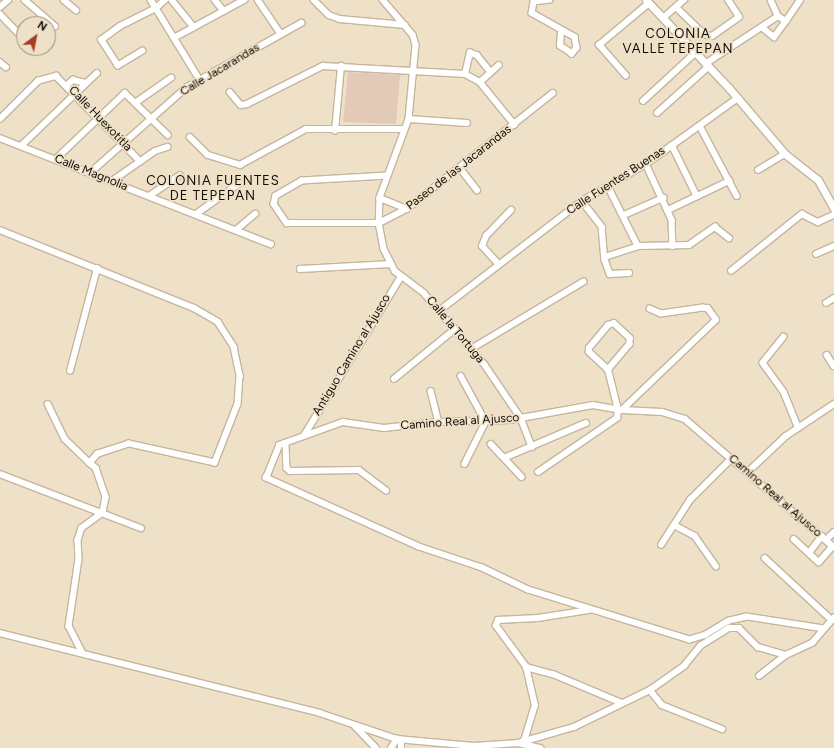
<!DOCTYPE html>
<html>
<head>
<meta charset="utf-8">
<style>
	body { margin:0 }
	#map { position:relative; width:834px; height:748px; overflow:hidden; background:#efe1c8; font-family:Figtree,sans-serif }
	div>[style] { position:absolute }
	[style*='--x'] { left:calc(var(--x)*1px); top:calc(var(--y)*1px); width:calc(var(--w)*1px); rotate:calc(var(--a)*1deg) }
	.building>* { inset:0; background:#e3c9b8 }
	.roads { filter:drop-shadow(1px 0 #c3b69d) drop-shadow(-1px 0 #c3b69d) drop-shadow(0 1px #c3b69d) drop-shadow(0 -1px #c3b69d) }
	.minor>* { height:5.5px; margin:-2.75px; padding:0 2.75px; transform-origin:2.75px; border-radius:2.75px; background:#fff }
	.tertiary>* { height:7px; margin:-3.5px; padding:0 3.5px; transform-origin:3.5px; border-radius:3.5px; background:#fff }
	span { translate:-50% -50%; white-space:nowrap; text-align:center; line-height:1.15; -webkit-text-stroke:3.5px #efe1c8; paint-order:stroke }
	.street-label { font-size:12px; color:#110c05 }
	.neighbourhood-label { font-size:13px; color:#110c05; letter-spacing:1px }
	.north { position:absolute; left:16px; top:16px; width:40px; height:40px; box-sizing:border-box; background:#efe1c8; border:1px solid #968c7a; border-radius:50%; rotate:32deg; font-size:11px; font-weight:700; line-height:16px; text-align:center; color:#110c05 }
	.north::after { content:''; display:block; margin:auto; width:14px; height:18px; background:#a63d24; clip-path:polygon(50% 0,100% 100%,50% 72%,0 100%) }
</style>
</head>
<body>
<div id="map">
	<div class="building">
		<i style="clip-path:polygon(348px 72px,400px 75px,396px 124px,343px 122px)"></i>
	</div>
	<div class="roads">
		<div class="minor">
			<i style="--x:25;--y:0;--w:40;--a:41"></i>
			<i style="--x:64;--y:0;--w:16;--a:40"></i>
			<i style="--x:151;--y:0;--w:94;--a:58.5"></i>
			<i style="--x:172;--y:0;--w:35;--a:51"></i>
			<i style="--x:215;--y:0;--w:14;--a:51"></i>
			<i style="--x:258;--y:0;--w:41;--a:55.9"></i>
			<i style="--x:314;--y:0;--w:21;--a:45"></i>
			<i style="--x:329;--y:15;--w:12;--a:20"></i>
			<i style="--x:340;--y:19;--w:65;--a:5.3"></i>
			<i style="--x:383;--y:0;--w:46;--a:49.4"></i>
			<i style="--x:413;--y:35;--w:10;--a:73"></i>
			<i style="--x:416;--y:45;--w:74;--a:95.4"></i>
			<i style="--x:409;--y:119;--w:84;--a:110.2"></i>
			<i style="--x:380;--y:198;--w:25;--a:92"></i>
			<i style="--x:379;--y:223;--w:26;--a:79"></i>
			<i style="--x:384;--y:249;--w:25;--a:63"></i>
			<i style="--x:395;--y:271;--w:36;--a:37"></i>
			<i style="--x:424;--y:293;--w:94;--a:49.7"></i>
			<i style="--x:485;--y:365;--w:64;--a:55.8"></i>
			<i style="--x:521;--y:418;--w:31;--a:69"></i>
			<i style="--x:550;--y:0;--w:16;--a:173"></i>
			<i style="--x:534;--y:2;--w:11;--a:100"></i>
			<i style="--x:532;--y:13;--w:49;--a:29.2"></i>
			<i style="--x:575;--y:37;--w:11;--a:80"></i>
			<i style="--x:577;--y:48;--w:8;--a:130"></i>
			<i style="--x:572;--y:54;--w:14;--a:-146"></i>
			<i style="--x:560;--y:46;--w:15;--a:-86"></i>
			<i style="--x:771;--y:0;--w:17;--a:66"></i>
			<i style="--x:778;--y:16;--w:9;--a:32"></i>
			<i style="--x:786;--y:21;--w:25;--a:-56"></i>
			<i style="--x:0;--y:7;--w:11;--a:-41"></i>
			<i style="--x:676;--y:7;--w:39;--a:44"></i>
			<i style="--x:704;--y:34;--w:8;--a:14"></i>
			<i style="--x:712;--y:36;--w:33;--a:-35"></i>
			<i style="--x:739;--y:17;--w:20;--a:-123"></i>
			<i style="--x:0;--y:14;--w:35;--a:46"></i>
			<i style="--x:663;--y:18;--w:28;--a:-41"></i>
			<i style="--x:762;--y:27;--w:16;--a:40"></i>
			<i style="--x:774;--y:37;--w:20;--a:-53"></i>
			<i style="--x:174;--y:38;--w:80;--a:-28.5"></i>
			<i style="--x:143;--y:51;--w:29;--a:149"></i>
			<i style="--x:118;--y:66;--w:31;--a:-123"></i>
			<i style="--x:101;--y:40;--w:24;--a:-36"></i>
			<i style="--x:120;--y:26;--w:40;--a:-26.6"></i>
			<i style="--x:156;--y:8;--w:12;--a:-42"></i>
			<i style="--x:0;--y:62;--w:8;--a:40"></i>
			<i style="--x:705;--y:64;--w:87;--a:-33.3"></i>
			<i style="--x:465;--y:74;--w:22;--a:-77"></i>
			<i style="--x:470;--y:53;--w:7;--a:16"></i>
			<i style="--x:477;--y:55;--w:22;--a:51"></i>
			<i style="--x:626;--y:76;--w:41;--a:-131.1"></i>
			<i style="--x:599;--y:45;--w:65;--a:-40"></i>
			<i style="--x:480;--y:82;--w:25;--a:-42"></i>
			<i style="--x:67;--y:85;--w:8;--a:-40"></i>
			<i style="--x:73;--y:80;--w:13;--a:13"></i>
			<i style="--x:230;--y:92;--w:17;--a:50"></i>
			<i style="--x:241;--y:105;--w:6;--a:-9"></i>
			<i style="--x:247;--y:104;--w:85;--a:-26.6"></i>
			<i style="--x:323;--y:66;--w:142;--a:3.2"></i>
			<i style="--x:465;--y:74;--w:17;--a:28"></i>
			<i style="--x:480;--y:82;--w:55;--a:50.9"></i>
			<i style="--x:643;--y:101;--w:71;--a:-42.7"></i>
			<i style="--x:135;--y:103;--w:44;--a:-34.8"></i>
			<i style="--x:657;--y:113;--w:69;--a:-42"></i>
			<i style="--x:0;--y:119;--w:54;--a:-45"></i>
			<i style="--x:38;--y:81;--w:19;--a:-16"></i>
			<i style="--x:56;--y:76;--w:120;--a:45.3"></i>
			<i style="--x:409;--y:119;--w:58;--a:3.9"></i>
			<i style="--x:700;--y:126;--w:79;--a:62.1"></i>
			<i style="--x:335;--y:131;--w:65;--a:-84.7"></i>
			<i style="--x:190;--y:137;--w:25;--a:45"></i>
			<i style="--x:208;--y:155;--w:34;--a:17"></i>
			<i style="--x:240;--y:165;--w:75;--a:-28.6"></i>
			<i style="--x:306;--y:129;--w:98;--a:0"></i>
			<i style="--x:0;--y:138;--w:291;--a:21.4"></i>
			<i style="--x:672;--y:145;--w:57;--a:63.9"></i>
			<i style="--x:21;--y:146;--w:105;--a:-43.8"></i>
			<i style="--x:56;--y:159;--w:95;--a:-43.7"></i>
			<i style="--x:125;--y:93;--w:60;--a:44.3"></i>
			<i style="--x:646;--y:164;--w:62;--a:65.1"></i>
			<i style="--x:672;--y:220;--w:26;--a:88"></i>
			<i style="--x:460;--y:168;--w:28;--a:52"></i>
			<i style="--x:758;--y:170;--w:31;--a:-31"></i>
			<i style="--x:91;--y:172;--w:128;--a:-41.5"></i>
			<i style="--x:187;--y:87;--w:131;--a:-29.3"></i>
			<i style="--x:387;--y:176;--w:85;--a:176.6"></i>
			<i style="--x:302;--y:181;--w:30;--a:150"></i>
			<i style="--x:276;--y:196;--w:8;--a:104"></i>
			<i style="--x:274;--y:204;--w:23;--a:56"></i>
			<i style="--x:287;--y:223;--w:92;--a:0"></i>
			<i style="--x:379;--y:223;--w:31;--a:-27"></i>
			<i style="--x:407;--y:209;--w:186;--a:-38.5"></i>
			<i style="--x:112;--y:181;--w:52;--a:-34.9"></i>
			<i style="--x:155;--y:151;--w:13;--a:-18"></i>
			<i style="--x:609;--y:188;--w:65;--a:63.4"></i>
			<i style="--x:638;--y:246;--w:51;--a:-1.1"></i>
			<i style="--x:689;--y:245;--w:32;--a:-35"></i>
			<i style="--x:715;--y:227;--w:18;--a:38"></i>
			<i style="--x:149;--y:196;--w:37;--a:-34"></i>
			<i style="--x:380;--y:198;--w:29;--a:22"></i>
			<i style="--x:582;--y:201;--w:33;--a:52"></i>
			<i style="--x:602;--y:227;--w:33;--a:85"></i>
			<i style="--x:605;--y:260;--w:15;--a:70"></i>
			<i style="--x:610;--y:274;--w:19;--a:-3"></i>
			<i style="--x:668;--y:210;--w:68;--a:-25.4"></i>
			<i style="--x:196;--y:214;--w:50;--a:-35.3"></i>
			<i style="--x:624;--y:215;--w:43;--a:-23.6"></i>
			<i style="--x:0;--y:230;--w:209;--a:21.9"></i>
			<i style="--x:194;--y:308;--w:28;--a:30"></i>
			<i style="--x:218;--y:322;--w:30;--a:57"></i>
			<i style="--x:234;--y:347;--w:30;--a:78"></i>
			<i style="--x:240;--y:376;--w:28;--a:94"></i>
			<i style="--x:238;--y:404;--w:63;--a:111.3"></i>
			<i style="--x:215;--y:463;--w:88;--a:-167.5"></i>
			<i style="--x:129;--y:444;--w:33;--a:162"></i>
			<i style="--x:98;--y:454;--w:12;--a:132"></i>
			<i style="--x:90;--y:463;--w:8;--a:40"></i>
			<i style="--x:96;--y:468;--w:31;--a:71"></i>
			<i style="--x:106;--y:497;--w:16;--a:101"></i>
			<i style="--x:103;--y:513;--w:26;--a:144"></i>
			<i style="--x:82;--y:528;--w:13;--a:108"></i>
			<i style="--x:78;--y:540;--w:19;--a:87"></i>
			<i style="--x:79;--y:559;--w:68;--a:98.5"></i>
			<i style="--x:69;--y:626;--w:30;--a:63"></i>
			<i style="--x:236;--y:230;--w:25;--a:-40"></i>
			<i style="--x:816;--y:254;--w:20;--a:-24"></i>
			<i style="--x:605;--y:257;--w:35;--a:-18"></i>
			<i style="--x:499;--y:265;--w:25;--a:-132"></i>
			<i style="--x:482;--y:246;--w:11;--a:-68"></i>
			<i style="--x:486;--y:236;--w:36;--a:-46"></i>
			<i style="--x:300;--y:269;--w:91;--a:-3.1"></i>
			<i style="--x:731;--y:271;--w:91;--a:-38.8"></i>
			<i style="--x:802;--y:214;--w:18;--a:27"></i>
			<i style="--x:818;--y:222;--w:17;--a:-24"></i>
			<i style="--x:826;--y:303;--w:9;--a:-32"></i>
			<i style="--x:439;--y:311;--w:180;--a:-37.6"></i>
			<i style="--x:582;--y:201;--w:74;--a:-30"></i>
			<i style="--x:646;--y:164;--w:113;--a:-35.7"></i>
			<i style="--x:614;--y:323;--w:22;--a:43"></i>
			<i style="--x:630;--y:338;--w:6;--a:90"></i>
			<i style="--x:630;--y:344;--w:34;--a:130"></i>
			<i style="--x:608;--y:370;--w:26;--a:-137"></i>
			<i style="--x:589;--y:352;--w:4;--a:-90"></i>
			<i style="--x:589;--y:348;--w:30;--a:-50"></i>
			<i style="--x:608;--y:325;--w:6;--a:-18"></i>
			<i style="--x:784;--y:337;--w:33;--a:129"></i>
			<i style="--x:763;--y:363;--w:36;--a:54"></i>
			<i style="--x:784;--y:392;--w:37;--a:68"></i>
			<i style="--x:471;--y:349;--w:131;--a:-30.9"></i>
			<i style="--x:827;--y:355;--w:13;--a:58"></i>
			<i style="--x:70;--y:371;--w:106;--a:-75.2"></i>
			<i style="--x:461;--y:376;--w:52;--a:61.5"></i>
			<i style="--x:486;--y:422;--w:47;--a:116.6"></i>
			<i style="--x:394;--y:379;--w:79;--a:-39.3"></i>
			<i style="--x:431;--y:391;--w:32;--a:76"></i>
			<i style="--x:48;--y:404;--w:39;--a:64"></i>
			<i style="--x:65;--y:439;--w:35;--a:44"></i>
			<i style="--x:622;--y:410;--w:130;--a:-43.8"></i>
			<i style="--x:716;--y:320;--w:14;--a:-126"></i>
			<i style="--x:708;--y:309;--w:5;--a:-169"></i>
			<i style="--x:703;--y:308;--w:42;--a:171.9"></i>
			<i style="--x:661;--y:314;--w:12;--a:-156"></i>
			<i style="--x:305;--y:434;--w:184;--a:-58.6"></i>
			<i style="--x:286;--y:443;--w:25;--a:88"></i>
			<i style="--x:287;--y:468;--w:4;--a:45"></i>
			<i style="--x:290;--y:471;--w:69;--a:-0.8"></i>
			<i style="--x:359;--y:470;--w:34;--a:37"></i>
			<i style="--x:491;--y:444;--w:45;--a:46.8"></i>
			<i style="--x:504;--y:458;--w:89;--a:-23.1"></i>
			<i style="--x:538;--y:472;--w:96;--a:-34.4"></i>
			<i style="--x:617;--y:418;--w:8;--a:-83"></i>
			<i style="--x:618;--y:410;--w:41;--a:-104"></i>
			<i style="--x:748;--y:472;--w:52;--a:-43.5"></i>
			<i style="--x:786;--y:436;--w:58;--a:-33.7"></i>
			<i style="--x:0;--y:474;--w:151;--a:21"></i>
			<i style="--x:674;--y:525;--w:24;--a:28"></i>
			<i style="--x:695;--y:536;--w:37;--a:55"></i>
			<i style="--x:794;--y:539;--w:34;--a:43"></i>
			<i style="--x:819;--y:562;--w:21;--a:-49"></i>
			<i style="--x:826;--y:540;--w:11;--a:-45"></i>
			<i style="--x:661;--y:545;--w:54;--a:-57.2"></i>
			<i style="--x:690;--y:500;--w:59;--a:-45"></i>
			<i style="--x:809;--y:553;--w:21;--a:-53"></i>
			<i style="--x:765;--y:558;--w:91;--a:42.8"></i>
			<i style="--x:824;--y:629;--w:78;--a:-171.1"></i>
			<i style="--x:747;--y:617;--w:18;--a:167"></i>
			<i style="--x:729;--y:621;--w:27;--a:149"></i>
			<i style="--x:706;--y:635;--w:17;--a:163"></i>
			<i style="--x:690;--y:640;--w:170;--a:-162.8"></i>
			<i style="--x:528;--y:590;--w:51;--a:-154.4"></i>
			<i style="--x:482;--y:568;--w:66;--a:-161.6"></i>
			<i style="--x:419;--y:547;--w:168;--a:-155.7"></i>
			<i style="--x:266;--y:478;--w:35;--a:-68"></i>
			<i style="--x:279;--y:445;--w:68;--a:-19.8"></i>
			<i style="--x:343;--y:422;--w:41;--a:8.3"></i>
			<i style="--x:384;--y:428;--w:55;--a:-6.2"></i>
			<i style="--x:439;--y:422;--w:71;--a:-1.6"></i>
			<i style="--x:510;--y:420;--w:84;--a:-10.2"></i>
			<i style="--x:593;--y:405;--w:29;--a:10"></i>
			<i style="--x:622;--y:410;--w:40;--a:2.9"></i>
			<i style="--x:662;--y:412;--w:24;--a:17"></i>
			<i style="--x:685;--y:419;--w:196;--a:40.7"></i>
			<i style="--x:0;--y:633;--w:330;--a:14"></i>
			<i style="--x:320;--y:713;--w:81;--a:18.7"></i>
			<i style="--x:397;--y:739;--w:77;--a:5.2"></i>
			<i style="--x:474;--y:746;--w:44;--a:-3.9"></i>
			<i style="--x:518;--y:743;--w:58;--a:-15.9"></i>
			<i style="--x:574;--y:727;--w:85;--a:-26"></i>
			<i style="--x:650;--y:690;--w:42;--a:-35.2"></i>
			<i style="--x:684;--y:666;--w:26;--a:-51"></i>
			<i style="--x:700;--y:646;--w:34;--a:-32"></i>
			<i style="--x:729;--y:628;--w:10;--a:0"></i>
			<i style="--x:739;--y:628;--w:27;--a:45"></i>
			<i style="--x:758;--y:647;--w:29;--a:16"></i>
			<i style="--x:786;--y:655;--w:29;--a:-25"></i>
			<i style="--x:812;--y:643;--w:33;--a:-49"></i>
			<i style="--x:526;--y:667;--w:28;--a:15"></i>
			<i style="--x:553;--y:674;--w:75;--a:22.8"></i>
			<i style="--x:759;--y:676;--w:34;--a:-38"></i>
			<i style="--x:650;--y:690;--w:19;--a:51"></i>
			<i style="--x:662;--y:705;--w:65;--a:21.8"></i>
			<i style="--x:355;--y:726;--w:30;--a:46"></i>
			<i style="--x:524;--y:741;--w:37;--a:-73"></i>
			<i style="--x:535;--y:706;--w:40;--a:-103"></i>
			<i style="--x:526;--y:667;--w:51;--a:-126.2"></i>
			<i style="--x:496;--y:626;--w:6;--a:-72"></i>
			<i style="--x:498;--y:620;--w:40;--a:-2.9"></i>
			<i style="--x:538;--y:618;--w:52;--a:-8.9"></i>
			<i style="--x:518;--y:743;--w:23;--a:13"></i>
			<i style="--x:391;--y:748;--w:11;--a:-56"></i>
			<i style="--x:401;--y:748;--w:8;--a:-90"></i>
		</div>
		<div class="tertiary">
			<i style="--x:646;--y:0;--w:121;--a:46.7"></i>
			<i style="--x:729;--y:88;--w:87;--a:49.7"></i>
			<i style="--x:785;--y:154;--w:42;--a:38.2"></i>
			<i style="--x:818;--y:180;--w:33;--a:61"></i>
		</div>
	</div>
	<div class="street-label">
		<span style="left:220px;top:70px;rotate:-31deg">Calle Jacarandas</span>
		<span style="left:100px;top:119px;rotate:46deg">Calle Huexotitla</span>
		<span style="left:459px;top:168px;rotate:-38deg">Paseo de las Jacarandas</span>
		<span style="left:91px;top:173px;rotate:22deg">Calle Magnolia</span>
		<span style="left:616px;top:181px;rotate:-33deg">Calle Fuentes Buenas</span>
		<span style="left:455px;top:330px;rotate:50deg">Calle la Tortuga</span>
		<span style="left:352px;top:355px;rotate:-59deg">Antiguo Camino al Ajusco</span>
		<span style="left:460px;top:422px;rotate:-4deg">Camino Real al Ajusco</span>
		<span style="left:775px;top:496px;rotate:41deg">Camino Real al Ajusco</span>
	</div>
	<div class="neighbourhood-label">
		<span style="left:678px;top:42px">COLONIA<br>VALLE TEPEPAN</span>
		<span style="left:213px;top:189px">COLONIA FUENTES<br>DE TEPEPAN</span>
	</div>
	<div class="north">N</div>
</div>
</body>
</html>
